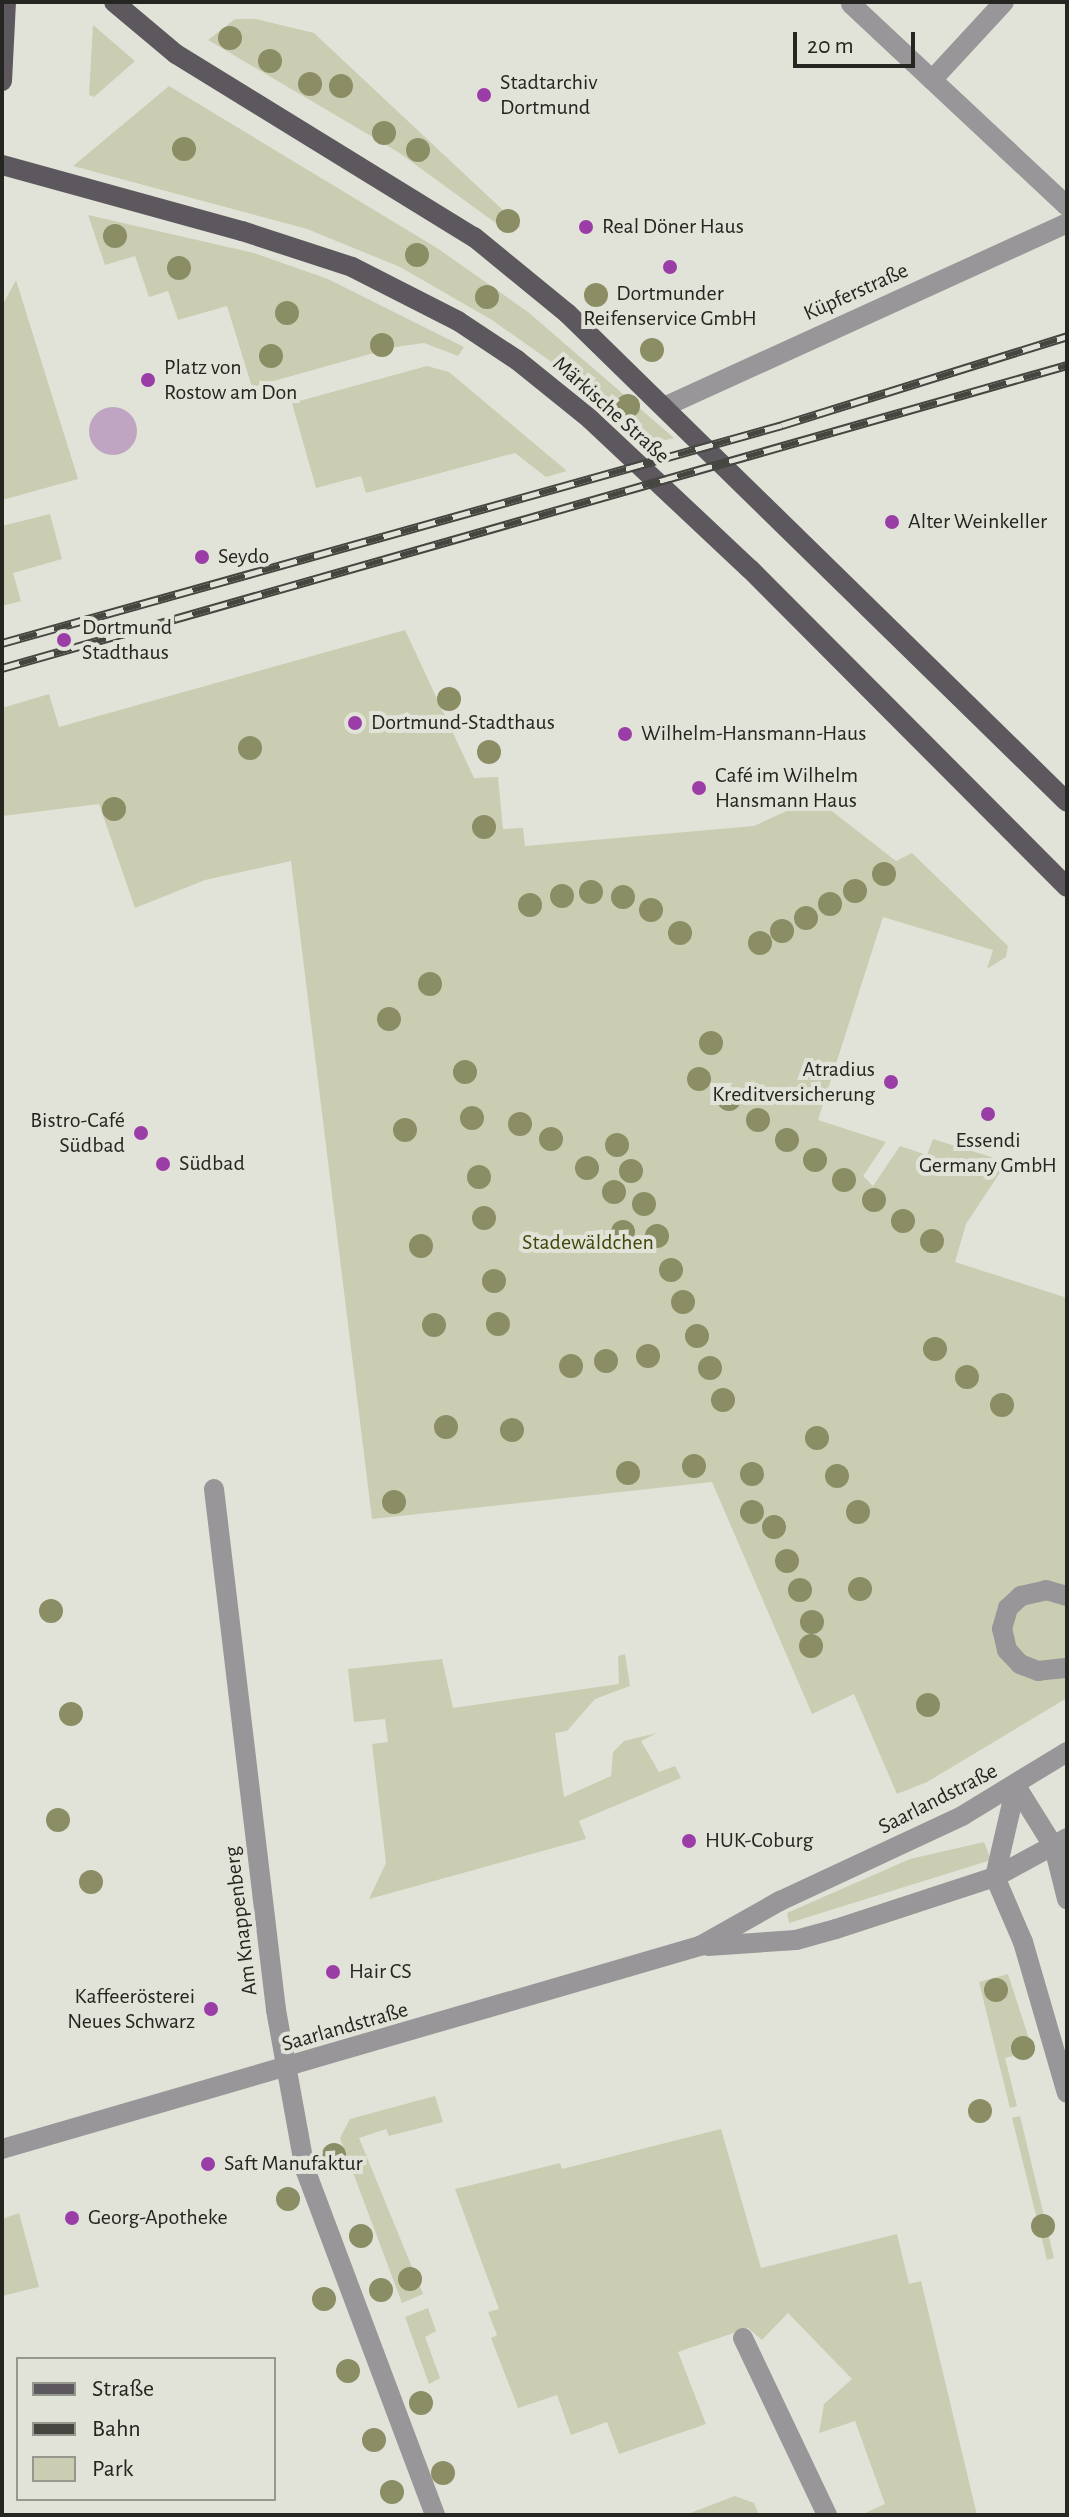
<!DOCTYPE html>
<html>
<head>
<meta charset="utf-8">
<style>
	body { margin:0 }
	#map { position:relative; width:1069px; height:2517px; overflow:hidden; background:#e2e3d8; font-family:"Alegreya Sans",sans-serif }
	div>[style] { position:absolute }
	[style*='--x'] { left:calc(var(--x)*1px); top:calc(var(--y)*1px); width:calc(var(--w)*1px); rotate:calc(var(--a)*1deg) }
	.green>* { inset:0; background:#cacdb1 }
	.water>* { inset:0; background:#bfa5c1 }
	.round { border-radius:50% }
	.minor>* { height:20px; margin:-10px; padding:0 10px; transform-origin:10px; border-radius:10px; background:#999699 }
	.major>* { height:20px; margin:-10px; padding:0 10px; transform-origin:10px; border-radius:10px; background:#5d585e }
	.rail>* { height:9px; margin-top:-4.5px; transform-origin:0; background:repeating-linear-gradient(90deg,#e2e3d8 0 18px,#464641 0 36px); box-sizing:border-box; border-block:2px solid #464641 }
	.trees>* { width:24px; height:24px; margin:-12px; border-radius:50%; background:#8b8d65 }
	.dots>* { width:22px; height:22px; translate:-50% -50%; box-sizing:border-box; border:4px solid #e2e3d8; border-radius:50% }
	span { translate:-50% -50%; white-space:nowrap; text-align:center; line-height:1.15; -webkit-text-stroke:8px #e2e3d8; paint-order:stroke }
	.poi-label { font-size:22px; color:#252521 }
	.left { translate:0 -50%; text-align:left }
	.right { translate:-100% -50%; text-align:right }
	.street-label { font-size:22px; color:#252521 }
	.park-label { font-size:22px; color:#444607 }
	.frame { position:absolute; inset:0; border:4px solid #252521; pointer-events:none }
	.legend { position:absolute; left:16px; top:2357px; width:260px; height:144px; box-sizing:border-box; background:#e2e3d8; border:2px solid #96978f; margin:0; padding:10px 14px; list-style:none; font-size:24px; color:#252521 }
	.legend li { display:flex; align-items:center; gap:16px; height:40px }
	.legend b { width:40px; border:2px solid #96978f }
	.scale { position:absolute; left:793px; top:32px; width:122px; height:36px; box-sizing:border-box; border:4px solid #252521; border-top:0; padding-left:10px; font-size:24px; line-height:28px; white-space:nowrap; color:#252521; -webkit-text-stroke:6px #e2e3d8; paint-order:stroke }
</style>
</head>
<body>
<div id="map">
	<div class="green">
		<i style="clip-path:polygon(235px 19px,256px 19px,314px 33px,521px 227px,504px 229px,398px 152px,208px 40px)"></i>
		<i style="clip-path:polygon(93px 25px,135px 61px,94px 97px,89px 95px)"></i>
		<i style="clip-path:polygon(169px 86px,437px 248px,528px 312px,674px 438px,649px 444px,553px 363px,492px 320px,400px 267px,307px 229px,73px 166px)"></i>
		<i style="clip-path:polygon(88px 215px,254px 253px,328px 279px,464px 347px,458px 356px,424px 343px,395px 347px,252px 387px,227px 306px,178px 320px,168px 291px,149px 297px,135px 256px,105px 265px)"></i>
		<i style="clip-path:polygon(16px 280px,78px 479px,2px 500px,2px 306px)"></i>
		<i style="clip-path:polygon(427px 366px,449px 372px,567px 471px,546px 477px,515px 453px,366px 493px,361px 476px,316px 488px,292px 403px)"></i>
		<i style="clip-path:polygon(50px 514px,62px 559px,13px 573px,21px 601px,2px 606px,2px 526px)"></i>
		<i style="clip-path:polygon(405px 630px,474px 778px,498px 777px,503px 829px,523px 828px,525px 846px,754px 826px,815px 798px,896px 861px,912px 853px,1008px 946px,1006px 957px,987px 969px,993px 950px,883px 917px,818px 1120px,886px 1142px,863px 1176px,873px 1186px,900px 1146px,927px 1155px,933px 1139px,1007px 1162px,966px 1224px,955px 1262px,1067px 1298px,1067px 1698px,927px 1782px,897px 1794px,854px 1694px,812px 1714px,712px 1482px,372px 1519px,291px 861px,205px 880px,135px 908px,99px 804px,2px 816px,2px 708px,49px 694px,59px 727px)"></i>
		<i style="clip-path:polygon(625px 1654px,630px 1686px,595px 1699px,567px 1731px,555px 1733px,564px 1797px,611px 1776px,613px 1752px,624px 1741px,657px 1733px,641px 1741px,659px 1772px,675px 1766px,681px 1778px,579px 1821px,586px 1839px,369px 1899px,386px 1863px,372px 1744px,388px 1742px,385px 1719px,354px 1722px,348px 1669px,442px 1659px,453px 1708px,619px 1684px,618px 1656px)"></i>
		<i style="clip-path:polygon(984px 1842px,991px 1860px,789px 1923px,787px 1913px,910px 1859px)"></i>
		<i style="clip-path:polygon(1008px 1974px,1033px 2051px,1005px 2058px,1017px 2106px,1010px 2108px,979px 1982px)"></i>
		<i style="clip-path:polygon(435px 2096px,443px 2122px,389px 2136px,386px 2129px,359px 2138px,423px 2294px,402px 2303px,340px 2138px,350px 2119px)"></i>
		<i style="clip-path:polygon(1020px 2116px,1054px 2258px,1047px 2260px,1012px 2118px)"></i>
		<i style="clip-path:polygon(721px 2129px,761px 2268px,897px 2234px,909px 2284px,921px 2281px,977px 2515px,861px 2515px,885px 2504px,855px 2421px,819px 2433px,824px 2404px,852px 2379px,788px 2313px,762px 2340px,748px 2328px,678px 2352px,706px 2424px,619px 2454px,607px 2422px,571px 2435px,557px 2395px,518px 2408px,491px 2338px,497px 2335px,488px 2312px,499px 2309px,455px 2189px,560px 2163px,562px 2169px)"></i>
		<i style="clip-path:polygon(19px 2213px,39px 2287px,2px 2296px,2px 2219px)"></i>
		<i style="clip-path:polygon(428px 2308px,436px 2331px,425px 2337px,440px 2378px,429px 2384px,405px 2317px)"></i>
		<i style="clip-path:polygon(735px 2496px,754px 2503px,759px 2515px,685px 2515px)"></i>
	</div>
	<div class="water">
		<i class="round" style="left:89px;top:407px;width:48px;height:48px"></i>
	</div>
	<div class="minor">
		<i style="--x:851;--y:4;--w:296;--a:43.1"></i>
		<i style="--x:932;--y:80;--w:106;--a:-47.3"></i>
		<i style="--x:666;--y:406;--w:441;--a:-24.5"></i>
		<i style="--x:214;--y:1489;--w:525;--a:83.21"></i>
		<i style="--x:276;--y:2010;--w:162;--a:79.7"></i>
		<i style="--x:305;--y:2169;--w:370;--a:69.4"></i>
		<i style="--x:1065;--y:1668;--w:27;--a:174"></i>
		<i style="--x:1038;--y:1671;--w:19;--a:-159"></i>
		<i style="--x:1020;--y:1664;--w:19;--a:-133"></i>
		<i style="--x:1007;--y:1650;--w:22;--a:-103"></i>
		<i style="--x:1002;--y:1629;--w:22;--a:-74"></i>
		<i style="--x:1008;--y:1608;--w:18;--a:-43"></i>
		<i style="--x:1021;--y:1596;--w:26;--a:-13"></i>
		<i style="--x:1046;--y:1590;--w:22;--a:16"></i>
		<i style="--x:1016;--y:1786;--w:93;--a:103"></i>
		<i style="--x:995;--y:1877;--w:71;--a:66.7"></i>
		<i style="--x:1023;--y:1942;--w:157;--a:73.8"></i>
		<i style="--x:1016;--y:1786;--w:72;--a:58.1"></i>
		<i style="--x:1054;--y:1847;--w:54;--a:76"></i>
		<i style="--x:708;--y:1946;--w:88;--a:-3.9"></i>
		<i style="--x:796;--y:1940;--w:41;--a:-15.4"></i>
		<i style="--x:836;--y:1929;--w:167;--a:-18.1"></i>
		<i style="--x:995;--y:1877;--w:82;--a:-28.4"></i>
		<i style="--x:2;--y:2149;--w:727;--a:-16.22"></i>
		<i style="--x:700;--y:1946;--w:92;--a:-29.4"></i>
		<i style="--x:780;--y:1901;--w:201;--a:-25"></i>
		<i style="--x:962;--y:1816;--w:123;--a:-31.4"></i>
		<i style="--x:743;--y:2338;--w:196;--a:64.6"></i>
	</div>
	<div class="major">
		<i style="--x:114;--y:2;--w:81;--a:40"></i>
		<i style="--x:176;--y:54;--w:350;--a:31.6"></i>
		<i style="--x:474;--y:237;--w:120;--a:39.3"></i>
		<i style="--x:567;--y:313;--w:699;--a:44.36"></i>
		<i style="--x:2;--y:81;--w:79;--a:-87.1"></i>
		<i style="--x:2;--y:165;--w:249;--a:15.4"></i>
		<i style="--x:242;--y:231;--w:116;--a:18.1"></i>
		<i style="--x:352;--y:267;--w:119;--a:27"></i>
		<i style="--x:458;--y:321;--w:71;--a:33.5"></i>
		<i style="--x:517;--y:360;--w:94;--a:38.9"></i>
		<i style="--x:590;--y:419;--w:219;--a:43.2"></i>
		<i style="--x:750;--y:569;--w:449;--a:45.1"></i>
	</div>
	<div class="rail">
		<i style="--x:2;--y:643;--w:810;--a:-15.61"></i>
		<i style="--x:782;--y:425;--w:299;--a:-17.3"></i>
		<i style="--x:2;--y:668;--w:1107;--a:-15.88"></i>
	</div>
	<div class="trees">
		<i style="left:230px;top:38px"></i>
		<i style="left:270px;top:61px"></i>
		<i style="left:310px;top:84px"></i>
		<i style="left:341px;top:86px"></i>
		<i style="left:384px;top:133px"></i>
		<i style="left:184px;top:149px"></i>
		<i style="left:418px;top:150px"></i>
		<i style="left:508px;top:221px"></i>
		<i style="left:115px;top:236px"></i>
		<i style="left:417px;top:255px"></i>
		<i style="left:179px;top:268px"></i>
		<i style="left:596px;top:295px"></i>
		<i style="left:487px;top:297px"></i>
		<i style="left:287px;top:313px"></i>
		<i style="left:382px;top:345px"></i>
		<i style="left:652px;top:350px"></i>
		<i style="left:271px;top:356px"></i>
		<i style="left:628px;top:406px"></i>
		<i style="left:449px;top:699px"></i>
		<i style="left:250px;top:748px"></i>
		<i style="left:489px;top:752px"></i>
		<i style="left:114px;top:809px"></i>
		<i style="left:484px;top:827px"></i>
		<i style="left:884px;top:874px"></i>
		<i style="left:855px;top:891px"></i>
		<i style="left:591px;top:892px"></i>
		<i style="left:562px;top:896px"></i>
		<i style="left:623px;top:897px"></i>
		<i style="left:830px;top:904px"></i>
		<i style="left:530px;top:905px"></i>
		<i style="left:651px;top:910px"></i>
		<i style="left:806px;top:918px"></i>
		<i style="left:782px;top:931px"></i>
		<i style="left:680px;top:933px"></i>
		<i style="left:760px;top:943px"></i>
		<i style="left:430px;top:984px"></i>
		<i style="left:389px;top:1019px"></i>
		<i style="left:711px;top:1043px"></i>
		<i style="left:465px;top:1072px"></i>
		<i style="left:699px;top:1079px"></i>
		<i style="left:729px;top:1099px"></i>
		<i style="left:472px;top:1118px"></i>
		<i style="left:758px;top:1120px"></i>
		<i style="left:520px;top:1124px"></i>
		<i style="left:405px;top:1130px"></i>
		<i style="left:551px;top:1139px"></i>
		<i style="left:787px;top:1140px"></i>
		<i style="left:617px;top:1145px"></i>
		<i style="left:815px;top:1160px"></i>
		<i style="left:587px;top:1168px"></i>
		<i style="left:631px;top:1171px"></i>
		<i style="left:479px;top:1177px"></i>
		<i style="left:844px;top:1180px"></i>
		<i style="left:614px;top:1192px"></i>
		<i style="left:874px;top:1200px"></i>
		<i style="left:644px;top:1204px"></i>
		<i style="left:484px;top:1218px"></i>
		<i style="left:903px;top:1221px"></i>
		<i style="left:623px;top:1232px"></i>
		<i style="left:657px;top:1236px"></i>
		<i style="left:932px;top:1241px"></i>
		<i style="left:421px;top:1246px"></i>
		<i style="left:671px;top:1270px"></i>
		<i style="left:494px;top:1281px"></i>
		<i style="left:683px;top:1302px"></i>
		<i style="left:498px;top:1324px"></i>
		<i style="left:434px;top:1325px"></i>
		<i style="left:697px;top:1336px"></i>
		<i style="left:935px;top:1349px"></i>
		<i style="left:648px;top:1356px"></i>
		<i style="left:606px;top:1361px"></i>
		<i style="left:571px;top:1366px"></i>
		<i style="left:710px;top:1368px"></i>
		<i style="left:967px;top:1377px"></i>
		<i style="left:723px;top:1400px"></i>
		<i style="left:1002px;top:1405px"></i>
		<i style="left:446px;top:1427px"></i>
		<i style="left:512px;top:1430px"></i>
		<i style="left:817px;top:1438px"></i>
		<i style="left:694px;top:1466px"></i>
		<i style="left:628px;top:1473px"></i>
		<i style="left:752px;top:1474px"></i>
		<i style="left:837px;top:1476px"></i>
		<i style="left:394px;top:1502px"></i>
		<i style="left:752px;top:1512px"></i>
		<i style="left:858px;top:1512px"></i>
		<i style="left:774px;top:1527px"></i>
		<i style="left:787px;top:1561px"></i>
		<i style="left:860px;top:1589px"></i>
		<i style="left:800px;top:1590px"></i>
		<i style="left:51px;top:1611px"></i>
		<i style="left:812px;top:1622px"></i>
		<i style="left:811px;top:1646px"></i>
		<i style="left:928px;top:1705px"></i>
		<i style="left:71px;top:1714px"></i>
		<i style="left:58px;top:1820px"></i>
		<i style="left:91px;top:1882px"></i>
		<i style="left:996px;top:1990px"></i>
		<i style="left:1023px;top:2048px"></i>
		<i style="left:980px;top:2111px"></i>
		<i style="left:334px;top:2155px"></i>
		<i style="left:288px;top:2199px"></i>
		<i style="left:1043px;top:2226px"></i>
		<i style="left:361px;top:2236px"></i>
		<i style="left:410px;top:2279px"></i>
		<i style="left:381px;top:2290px"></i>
		<i style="left:324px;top:2299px"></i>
		<i style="left:348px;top:2371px"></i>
		<i style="left:421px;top:2403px"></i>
		<i style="left:374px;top:2440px"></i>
		<i style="left:443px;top:2473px"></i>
		<i style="left:392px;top:2492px"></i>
	</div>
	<div class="dots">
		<i style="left:484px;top:95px;background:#9b3da6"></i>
		<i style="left:586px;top:227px;background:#9b3da6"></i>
		<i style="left:670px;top:267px;background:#9b3da6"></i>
		<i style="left:148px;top:380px;background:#9b3da6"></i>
		<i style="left:892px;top:522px;background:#9b3da6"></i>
		<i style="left:202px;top:557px;background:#9b3da6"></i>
		<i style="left:64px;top:640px;background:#9b3da6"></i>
		<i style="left:355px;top:723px;background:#9b3da6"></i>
		<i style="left:625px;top:734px;background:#9b3da6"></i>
		<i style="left:699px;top:788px;background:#9b3da6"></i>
		<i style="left:891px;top:1082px;background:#9b3da6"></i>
		<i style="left:988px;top:1114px;background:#9b3da6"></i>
		<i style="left:141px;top:1133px;background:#9b3da6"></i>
		<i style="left:163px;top:1164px;background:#9b3da6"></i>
		<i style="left:689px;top:1841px;background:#9b3da6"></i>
		<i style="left:333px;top:1972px;background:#9b3da6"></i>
		<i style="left:211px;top:2009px;background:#9b3da6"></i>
		<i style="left:208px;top:2164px;background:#9b3da6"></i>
		<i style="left:72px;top:2218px;background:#9b3da6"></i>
	</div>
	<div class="poi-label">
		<span class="left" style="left:500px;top:95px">Stadtarchiv<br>Dortmund</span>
		<span class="left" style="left:602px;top:227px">Real Döner Haus</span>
		<span style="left:670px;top:306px">Dortmunder<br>Reifenservice GmbH</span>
		<span class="left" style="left:164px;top:380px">Platz von<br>Rostow am Don</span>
		<span class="left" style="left:908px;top:522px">Alter Weinkeller</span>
		<span class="left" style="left:218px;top:557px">Seydo</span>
		<span class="left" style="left:82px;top:640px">Dortmund<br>Stadthaus</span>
		<span class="left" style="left:371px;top:723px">Dortmund-Stadthaus</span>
		<span class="left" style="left:641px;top:734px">Wilhelm-Hansmann-Haus</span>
		<span class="left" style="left:715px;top:788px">Café im Wilhelm<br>Hansmann Haus</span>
		<span class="right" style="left:875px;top:1082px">Atradius<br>Kreditversicherung</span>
		<span class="right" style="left:125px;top:1133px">Bistro-Café<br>Südbad</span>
		<span style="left:988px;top:1153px">Essendi<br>Germany GmbH</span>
		<span class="left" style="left:179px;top:1164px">Südbad</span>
		<span class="left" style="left:705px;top:1841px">HUK-Coburg</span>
		<span class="left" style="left:349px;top:1972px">Hair CS</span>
		<span class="right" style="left:195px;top:2009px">Kaffeerösterei<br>Neues Schwarz</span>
		<span class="left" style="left:224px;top:2164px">Saft Manufaktur</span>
		<span class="left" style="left:88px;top:2218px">Georg-Apotheke</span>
	</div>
	<div class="street-label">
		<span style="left:856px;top:292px;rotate:-24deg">Küpferstraße</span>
		<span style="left:611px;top:410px;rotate:42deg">Märkische Straße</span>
		<span style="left:938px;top:1799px;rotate:-27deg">Saarlandstraße</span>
		<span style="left:241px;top:1921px;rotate:-97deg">Am Knappenberg</span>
		<span style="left:345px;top:2027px;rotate:-16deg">Saarlandstraße</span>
	</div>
	<div class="park-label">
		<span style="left:588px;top:1243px">Stadewäldchen</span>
	</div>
	<div class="frame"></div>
	<ul class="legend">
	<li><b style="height:10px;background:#5d585e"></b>Straße</li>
	<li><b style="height:10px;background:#464641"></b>Bahn</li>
	<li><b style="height:22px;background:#cacdb1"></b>Park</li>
	</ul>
	<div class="scale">20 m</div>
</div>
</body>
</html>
